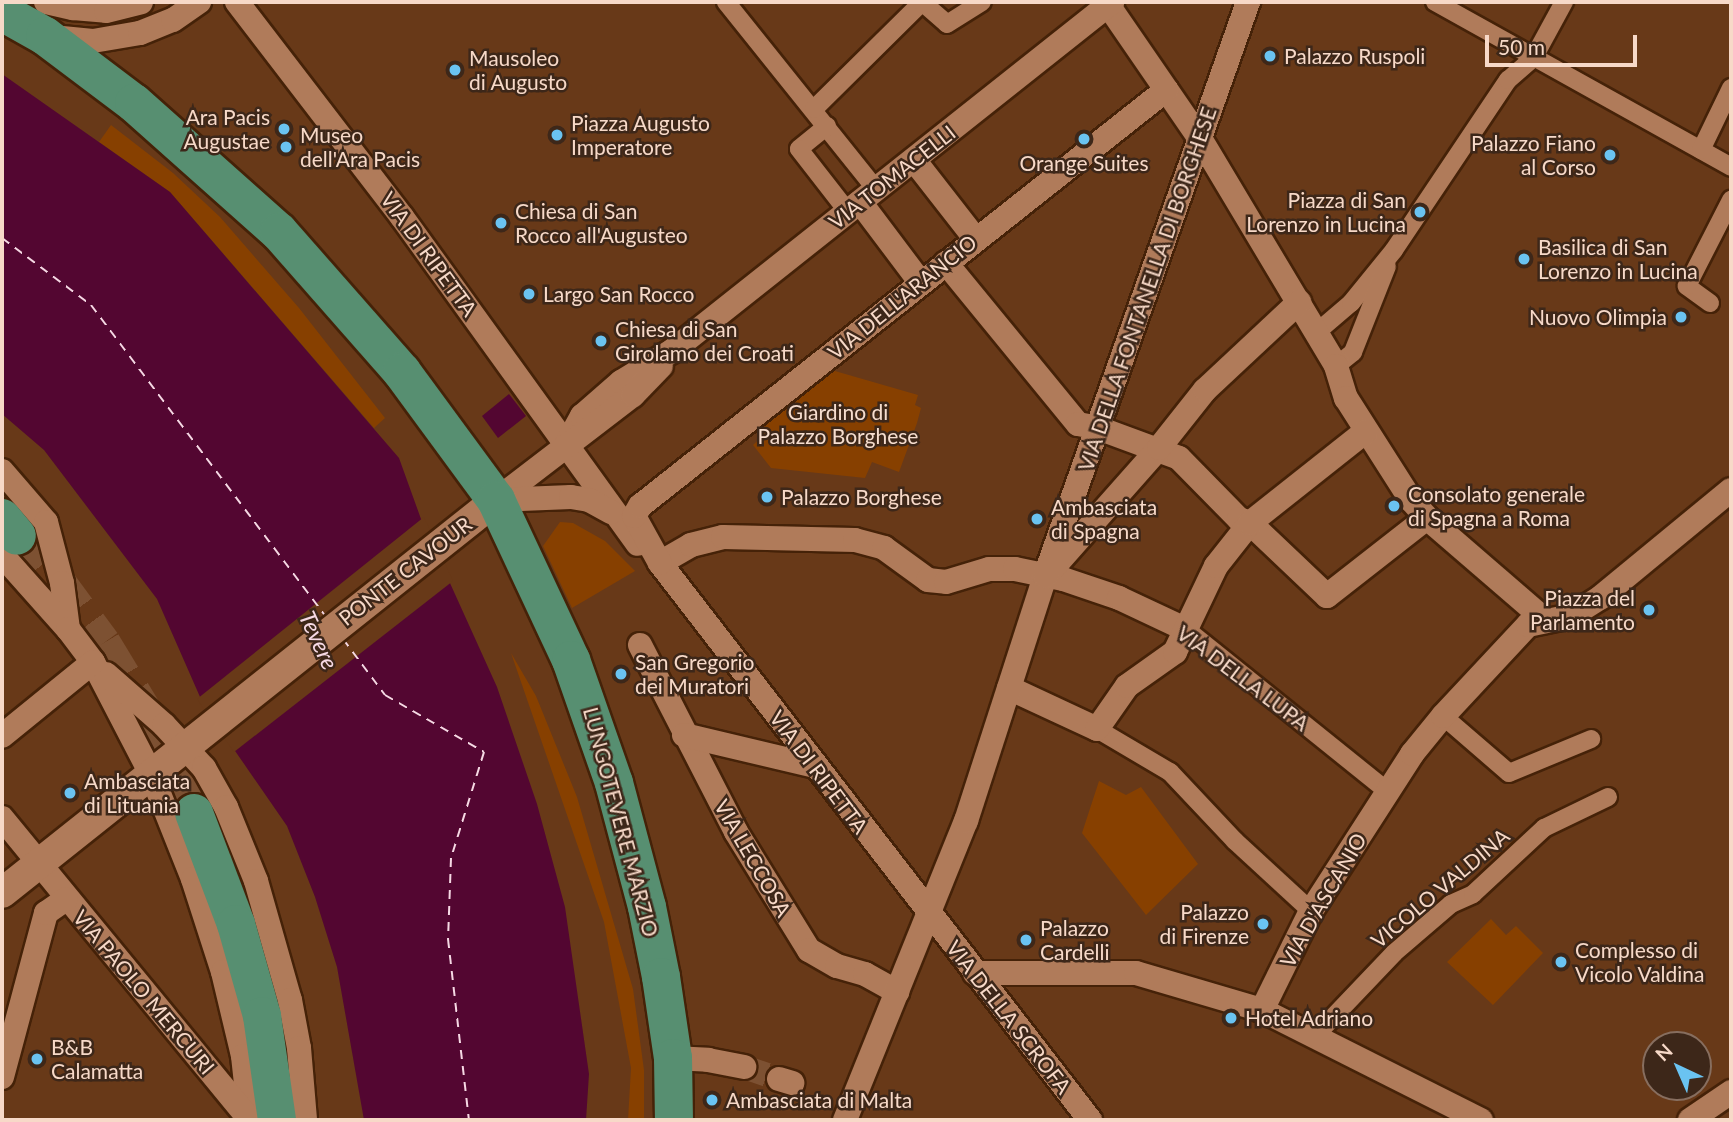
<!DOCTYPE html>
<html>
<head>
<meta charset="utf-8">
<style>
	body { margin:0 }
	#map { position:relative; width:1733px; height:1122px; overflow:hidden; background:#683918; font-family:Lato,sans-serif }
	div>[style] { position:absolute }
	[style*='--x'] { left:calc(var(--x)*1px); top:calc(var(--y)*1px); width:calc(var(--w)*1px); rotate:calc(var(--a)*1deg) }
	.green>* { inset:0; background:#874000 }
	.water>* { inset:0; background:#530631 }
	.pier>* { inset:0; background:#683918 }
	.ferry>* { height:2px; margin-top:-1px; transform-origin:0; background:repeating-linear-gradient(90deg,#f6d9e4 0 9px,transparent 0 16px) }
	.minor-tunnel>* { height:24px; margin-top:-12px; transform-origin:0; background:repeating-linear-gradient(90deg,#7d5132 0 24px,transparent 0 36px) }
	.primary-tunnel>* { height:38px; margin-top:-19px; transform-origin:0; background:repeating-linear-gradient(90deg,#7d5132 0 38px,transparent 0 57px) }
	.roads { filter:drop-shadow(2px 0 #452208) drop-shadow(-2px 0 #452208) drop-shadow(0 2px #452208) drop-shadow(0 -2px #452208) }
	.pedestrian>* { height:18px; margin:-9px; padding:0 9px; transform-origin:9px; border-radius:9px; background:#b07b5a }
	.minor>* { height:24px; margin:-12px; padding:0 12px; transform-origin:12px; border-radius:12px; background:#b07b5a }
	.tertiary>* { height:30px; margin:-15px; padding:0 15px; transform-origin:15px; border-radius:15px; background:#b07b5a }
	.primary>* { height:38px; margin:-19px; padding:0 19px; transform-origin:19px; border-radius:19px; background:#578f71 }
	.dots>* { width:19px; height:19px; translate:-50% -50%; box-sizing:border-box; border:4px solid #3d2719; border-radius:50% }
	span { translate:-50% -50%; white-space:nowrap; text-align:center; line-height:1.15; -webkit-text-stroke:5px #3d2719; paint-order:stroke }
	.poi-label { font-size:21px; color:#f7d9c8 }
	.left { translate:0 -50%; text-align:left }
	.right { translate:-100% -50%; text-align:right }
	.street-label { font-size:21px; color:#f7d9c8 }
	.park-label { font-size:21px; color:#f6ddce }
	.water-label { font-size:23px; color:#f6d9e4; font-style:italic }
	.frame { position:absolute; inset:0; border:4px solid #f7d9c8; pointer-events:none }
	.north { position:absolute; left:1642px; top:1031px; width:70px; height:70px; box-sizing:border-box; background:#3d2719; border:2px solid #876e5f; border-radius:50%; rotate:316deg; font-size:19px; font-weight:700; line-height:28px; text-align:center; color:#f7d9c8 }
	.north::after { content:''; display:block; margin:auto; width:24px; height:32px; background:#6ac3f1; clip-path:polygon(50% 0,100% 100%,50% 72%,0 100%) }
	.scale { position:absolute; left:1485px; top:35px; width:152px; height:32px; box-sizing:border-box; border:4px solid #f7d9c8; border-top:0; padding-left:9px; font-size:21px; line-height:24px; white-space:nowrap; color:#f7d9c8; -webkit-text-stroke:5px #3d2719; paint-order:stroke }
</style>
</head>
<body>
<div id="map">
	<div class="green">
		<i style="clip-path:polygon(111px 125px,173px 173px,220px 217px,299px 308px,385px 418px,374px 428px,170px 192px,99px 142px)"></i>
		<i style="clip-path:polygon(828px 369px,918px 395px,915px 405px,921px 408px,917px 423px,899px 472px,872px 462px,865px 478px,771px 468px,753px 445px,762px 437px,755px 428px)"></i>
		<i style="clip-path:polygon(560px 522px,573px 523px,605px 541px,635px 571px,572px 608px,543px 546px)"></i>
		<i style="clip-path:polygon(511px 653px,536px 696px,577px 797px,633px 989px,644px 1070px,644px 1120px,628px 1120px,631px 1068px,604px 922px)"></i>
		<i style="clip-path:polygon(1099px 781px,1126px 795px,1141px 787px,1198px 864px,1146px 915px,1082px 833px)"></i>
		<i style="clip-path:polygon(1491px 919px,1506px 935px,1516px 926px,1543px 953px,1493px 1005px,1447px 962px)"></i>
	</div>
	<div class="water">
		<i style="clip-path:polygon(2px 74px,170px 192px,399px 458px,421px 519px,497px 687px,537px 804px,565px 907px,589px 1074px,586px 1120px,364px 1120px,337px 967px,315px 897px,287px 826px,204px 706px,157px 599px,44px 450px,2px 414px)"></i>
		<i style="clip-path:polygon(509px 394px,526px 416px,498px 438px,482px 416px)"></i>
	</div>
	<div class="pier">
		<i style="clip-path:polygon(424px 517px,453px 581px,234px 752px,197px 699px)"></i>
	</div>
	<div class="ferry">
		<i style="--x:2;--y:238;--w:111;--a:37"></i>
		<i style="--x:91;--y:305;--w:391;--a:53"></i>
		<i style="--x:343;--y:639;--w:70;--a:53.1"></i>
		<i style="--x:385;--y:695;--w:114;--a:29.9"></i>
		<i style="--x:484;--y:752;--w:111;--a:107.3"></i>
		<i style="--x:451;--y:858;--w:81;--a:92.1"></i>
		<i style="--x:448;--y:939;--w:182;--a:83.4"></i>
	</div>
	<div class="minor-tunnel">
		<i style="--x:744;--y:1067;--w:37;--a:19"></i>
	</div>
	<div class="primary-tunnel">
		<i style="--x:17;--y:536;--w:57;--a:49.3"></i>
		<i style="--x:54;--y:579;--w:81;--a:53.6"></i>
		<i style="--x:102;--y:644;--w:83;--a:58.8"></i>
		<i style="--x:145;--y:715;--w:110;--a:63.4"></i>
	</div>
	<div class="roads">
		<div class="pedestrian">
			<i style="--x:726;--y:2;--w:240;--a:51.3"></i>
			<i style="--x:1435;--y:2;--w:339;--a:29.1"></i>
			<i style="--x:814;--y:109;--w:152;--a:-44.7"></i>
			<i style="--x:922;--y:2;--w:33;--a:41"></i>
			<i style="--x:947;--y:24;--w:41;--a:-32.2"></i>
			<i style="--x:827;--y:126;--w:36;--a:141"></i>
			<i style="--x:799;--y:149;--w:80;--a:52.1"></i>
			<i style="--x:1701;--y:150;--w:69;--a:-64.2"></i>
			<i style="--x:1710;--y:303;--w:29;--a:-144"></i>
			<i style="--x:1687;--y:286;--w:97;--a:-62.9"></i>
			<i style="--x:1317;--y:332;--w:45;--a:-40.5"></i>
			<i style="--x:1351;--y:303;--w:68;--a:-50.9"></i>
			<i style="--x:1394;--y:250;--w:205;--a:-56.2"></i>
			<i style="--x:1508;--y:80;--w:35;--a:-41"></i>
			<i style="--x:1534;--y:57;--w:63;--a:-61.4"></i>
			<i style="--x:1336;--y:366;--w:22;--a:-39"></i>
			<i style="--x:1353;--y:352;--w:92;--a:-68.4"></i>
			<i style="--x:1187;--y:630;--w:257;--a:38.8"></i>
			<i style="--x:1443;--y:716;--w:87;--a:40.8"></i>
			<i style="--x:1509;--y:773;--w:89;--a:-22.5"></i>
			<i style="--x:1097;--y:729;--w:85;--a:30.5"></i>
			<i style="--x:1170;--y:772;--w:95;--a:46.7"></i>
			<i style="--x:1235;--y:841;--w:103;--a:42.6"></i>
			<i style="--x:1316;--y:1035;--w:113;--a:-46.4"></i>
			<i style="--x:1394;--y:953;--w:75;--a:-40.7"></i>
			<i style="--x:1451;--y:904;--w:24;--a:-24"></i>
			<i style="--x:1473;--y:894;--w:97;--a:-42.9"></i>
			<i style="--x:1544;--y:828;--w:71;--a:-25.8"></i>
		</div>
		<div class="minor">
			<i style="--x:46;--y:2;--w:28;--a:13"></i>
			<i style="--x:73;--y:8;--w:33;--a:5"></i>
			<i style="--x:106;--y:11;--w:36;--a:-14"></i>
			<i style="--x:237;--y:2;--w:271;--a:52.5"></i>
			<i style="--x:402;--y:217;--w:403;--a:54.2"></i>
			<i style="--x:1106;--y:2;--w:168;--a:55.5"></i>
			<i style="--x:1201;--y:140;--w:263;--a:59.1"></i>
			<i style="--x:1336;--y:366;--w:34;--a:73"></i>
			<i style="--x:1346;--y:398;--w:121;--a:57.5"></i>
			<i style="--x:1411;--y:500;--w:24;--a:48"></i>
			<i style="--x:1427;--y:518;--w:156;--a:40.8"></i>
			<i style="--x:52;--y:37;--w:41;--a:5.6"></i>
			<i style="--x:93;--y:41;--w:48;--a:-9.7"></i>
			<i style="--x:140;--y:33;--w:35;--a:-22"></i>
			<i style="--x:173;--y:20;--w:32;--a:-35"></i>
			<i style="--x:914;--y:160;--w:99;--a:52"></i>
			<i style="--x:860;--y:202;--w:101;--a:53"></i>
			<i style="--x:946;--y:263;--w:208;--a:50.7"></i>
			<i style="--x:1078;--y:424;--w:20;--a:11"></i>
			<i style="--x:1098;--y:428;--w:86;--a:20.3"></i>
			<i style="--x:1179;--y:458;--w:86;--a:45.5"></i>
			<i style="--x:1239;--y:519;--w:12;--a:20"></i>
			<i style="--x:1250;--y:523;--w:106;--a:43.5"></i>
			<i style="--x:1327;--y:596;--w:127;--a:-38"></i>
			<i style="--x:567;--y:443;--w:31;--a:-61"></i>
			<i style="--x:582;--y:416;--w:52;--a:-41.1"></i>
			<i style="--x:621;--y:382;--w:60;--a:-31.3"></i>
			<i style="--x:672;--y:351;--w:562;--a:-38.42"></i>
			<i style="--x:2;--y:471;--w:67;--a:49.2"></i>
			<i style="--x:46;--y:522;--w:63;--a:75.3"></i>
			<i style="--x:62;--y:583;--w:46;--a:82.6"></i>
			<i style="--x:496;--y:500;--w:173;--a:-37.5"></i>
			<i style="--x:633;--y:395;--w:40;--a:-46"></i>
			<i style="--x:496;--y:500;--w:75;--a:-2.3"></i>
			<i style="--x:571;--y:497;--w:18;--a:9"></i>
			<i style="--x:589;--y:500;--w:25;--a:29"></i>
			<i style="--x:2;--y:555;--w:99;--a:48.3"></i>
			<i style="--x:68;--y:629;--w:41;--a:52.9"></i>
			<i style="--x:93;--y:662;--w:128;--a:62.6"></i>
			<i style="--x:152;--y:776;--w:111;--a:68.3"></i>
			<i style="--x:193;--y:879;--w:98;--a:72.1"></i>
			<i style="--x:223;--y:972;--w:86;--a:76.6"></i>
			<i style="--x:243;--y:1056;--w:64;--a:83.8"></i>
			<i style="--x:660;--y:563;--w:36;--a:-30"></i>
			<i style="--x:691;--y:545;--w:33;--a:-14"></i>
			<i style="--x:723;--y:537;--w:132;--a:1.3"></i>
			<i style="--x:855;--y:540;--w:30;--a:15"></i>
			<i style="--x:884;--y:548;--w:54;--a:36"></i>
			<i style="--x:928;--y:580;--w:18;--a:6"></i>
			<i style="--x:946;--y:582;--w:45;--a:-16.8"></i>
			<i style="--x:989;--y:569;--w:26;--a:0"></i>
			<i style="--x:1015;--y:569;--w:49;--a:11.8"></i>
			<i style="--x:1063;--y:579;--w:59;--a:18.7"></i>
			<i style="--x:1119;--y:598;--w:75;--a:25.2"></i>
			<i style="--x:1053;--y:568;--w:160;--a:-48.5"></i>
			<i style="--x:1159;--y:448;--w:74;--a:-51.6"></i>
			<i style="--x:1205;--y:390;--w:129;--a:-43.1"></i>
			<i style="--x:640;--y:645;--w:210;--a:62.8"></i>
			<i style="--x:736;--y:832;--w:139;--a:58.3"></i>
			<i style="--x:809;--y:950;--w:32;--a:30"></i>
			<i style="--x:837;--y:966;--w:29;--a:16"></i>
			<i style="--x:865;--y:974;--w:37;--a:29"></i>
			<i style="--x:106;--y:674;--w:77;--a:41.3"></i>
			<i style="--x:164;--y:725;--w:59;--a:47.1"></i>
			<i style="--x:204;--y:768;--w:45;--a:60.6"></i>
			<i style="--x:226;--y:807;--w:80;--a:67.9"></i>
			<i style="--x:256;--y:881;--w:124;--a:74.1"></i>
			<i style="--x:290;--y:1000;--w:49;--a:79.4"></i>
			<i style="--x:299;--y:1048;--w:72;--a:85.2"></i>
			<i style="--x:1009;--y:688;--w:97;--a:25"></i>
			<i style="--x:1097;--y:729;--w:52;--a:-55.1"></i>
			<i style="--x:1127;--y:686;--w:59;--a:-35.3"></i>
			<i style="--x:1175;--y:652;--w:95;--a:-64.5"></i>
			<i style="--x:1216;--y:566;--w:55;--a:-51.7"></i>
			<i style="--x:1250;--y:523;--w:148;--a:-38.4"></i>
			<i style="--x:684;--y:735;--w:135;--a:13.3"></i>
			<i style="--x:2;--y:736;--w:117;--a:-39.1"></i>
			<i style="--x:2;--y:818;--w:391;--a:50.6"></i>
			<i style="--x:975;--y:973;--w:161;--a:0"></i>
			<i style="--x:1136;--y:973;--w:131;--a:16.4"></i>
			<i style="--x:1262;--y:1010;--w:245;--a:26.7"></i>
			<i style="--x:1262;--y:1010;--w:110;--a:-63.7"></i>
			<i style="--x:1311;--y:911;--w:187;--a:-57.2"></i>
			<i style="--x:1412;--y:754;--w:49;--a:-50.8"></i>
			<i style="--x:1443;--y:716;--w:125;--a:-47"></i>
			<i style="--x:1528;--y:625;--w:44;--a:-11.8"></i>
			<i style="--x:1571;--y:616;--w:36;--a:-32"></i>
			<i style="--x:1601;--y:597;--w:168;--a:-39.5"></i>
			<i style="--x:673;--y:1058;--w:35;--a:3"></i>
			<i style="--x:708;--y:1060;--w:37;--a:11"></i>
			<i style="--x:2;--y:1077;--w:170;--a:-75"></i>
			<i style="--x:46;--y:913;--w:24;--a:-35"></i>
			<i style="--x:779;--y:1079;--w:14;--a:17"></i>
			<i style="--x:845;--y:1120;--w:323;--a:-68"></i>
			<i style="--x:966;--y:821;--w:257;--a:-72.1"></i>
			<i style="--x:1045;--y:576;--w:609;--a:-70.52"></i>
			<i style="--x:1090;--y:1120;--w:704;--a:-127.67"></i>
			<i style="--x:660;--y:563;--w:54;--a:-119"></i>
			<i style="--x:634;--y:516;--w:12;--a:-59"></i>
			<i style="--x:640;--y:506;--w:671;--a:-38.34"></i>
			<i style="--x:1690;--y:1120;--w:50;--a:-34.3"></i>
		</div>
		<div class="tertiary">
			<i style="--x:2;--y:893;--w:631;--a:-38.5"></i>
		</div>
		<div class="primary">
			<i style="--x:2;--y:12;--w:49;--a:29.2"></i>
			<i style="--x:45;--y:36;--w:111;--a:37"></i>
			<i style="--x:134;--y:103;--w:194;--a:41.7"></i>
			<i style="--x:279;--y:232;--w:186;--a:48.7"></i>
			<i style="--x:402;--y:372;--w:159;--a:53.7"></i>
			<i style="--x:496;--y:500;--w:177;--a:64.9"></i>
			<i style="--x:571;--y:660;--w:130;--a:70.7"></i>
			<i style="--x:614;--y:783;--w:128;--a:75.1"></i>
			<i style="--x:647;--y:907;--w:71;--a:78.7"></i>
			<i style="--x:661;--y:977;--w:82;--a:81.6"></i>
			<i style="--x:673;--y:1058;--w:62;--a:89.1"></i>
			<i style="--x:2;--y:518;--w:23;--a:50"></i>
			<i style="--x:194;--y:813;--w:119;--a:69.3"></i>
			<i style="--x:236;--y:924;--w:96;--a:74.2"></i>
			<i style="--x:262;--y:1016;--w:105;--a:81.8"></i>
		</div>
	</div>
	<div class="dots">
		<i style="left:1270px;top:56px;background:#6ac3f1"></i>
		<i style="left:455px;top:70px;background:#6ac3f1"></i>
		<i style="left:284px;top:129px;background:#6ac3f1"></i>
		<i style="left:557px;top:135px;background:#6ac3f1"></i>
		<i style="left:1084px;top:139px;background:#6ac3f1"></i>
		<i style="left:286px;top:147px;background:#6ac3f1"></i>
		<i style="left:1610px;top:155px;background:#6ac3f1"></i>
		<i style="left:1420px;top:212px;background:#6ac3f1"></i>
		<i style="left:501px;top:223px;background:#6ac3f1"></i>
		<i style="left:1524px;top:259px;background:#6ac3f1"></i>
		<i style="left:529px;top:294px;background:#6ac3f1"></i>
		<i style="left:1681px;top:317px;background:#6ac3f1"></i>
		<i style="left:601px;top:341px;background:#6ac3f1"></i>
		<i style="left:767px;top:497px;background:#6ac3f1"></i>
		<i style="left:1394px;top:506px;background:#6ac3f1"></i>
		<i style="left:1037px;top:519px;background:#6ac3f1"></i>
		<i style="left:1649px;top:610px;background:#6ac3f1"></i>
		<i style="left:621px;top:674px;background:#6ac3f1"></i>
		<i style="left:70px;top:793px;background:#6ac3f1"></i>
		<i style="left:1263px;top:924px;background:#6ac3f1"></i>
		<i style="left:1026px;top:940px;background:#6ac3f1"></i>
		<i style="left:1561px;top:962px;background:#6ac3f1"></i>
		<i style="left:1231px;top:1018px;background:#6ac3f1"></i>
		<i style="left:37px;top:1059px;background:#6ac3f1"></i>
		<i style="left:712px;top:1100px;background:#6ac3f1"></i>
	</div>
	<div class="poi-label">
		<span class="left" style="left:1284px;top:56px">Palazzo Ruspoli</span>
		<span class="left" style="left:469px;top:70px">Mausoleo<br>di Augusto</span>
		<span class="right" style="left:270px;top:129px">Ara Pacis<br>Augustae</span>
		<span class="left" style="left:571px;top:135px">Piazza Augusto<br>Imperatore</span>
		<span class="left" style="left:300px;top:147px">Museo<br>dell'Ara Pacis</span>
		<span class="right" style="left:1596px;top:155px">Palazzo Fiano<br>al Corso</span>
		<span style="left:1084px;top:163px">Orange Suites</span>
		<span class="right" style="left:1406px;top:212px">Piazza di San<br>Lorenzo in Lucina</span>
		<span class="left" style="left:515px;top:223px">Chiesa di San<br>Rocco all'Augusteo</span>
		<span class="left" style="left:1538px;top:259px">Basilica di San<br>Lorenzo in Lucina</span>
		<span class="left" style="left:543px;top:294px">Largo San Rocco</span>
		<span class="right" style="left:1667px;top:317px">Nuovo Olimpia</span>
		<span class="left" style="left:615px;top:341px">Chiesa di San<br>Girolamo dei Croati</span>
		<span class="left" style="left:1408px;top:506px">Consolato generale<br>di Spagna a Roma</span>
		<span class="left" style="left:781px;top:497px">Palazzo Borghese</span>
		<span class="left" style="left:1051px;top:519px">Ambasciata<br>di Spagna</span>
		<span class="right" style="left:1635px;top:610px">Piazza del<br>Parlamento</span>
		<span class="left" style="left:635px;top:674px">San Gregorio<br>dei Muratori</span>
		<span class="left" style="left:84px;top:793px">Ambasciata<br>di Lituania</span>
		<span class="right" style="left:1249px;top:924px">Palazzo<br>di Firenze</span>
		<span class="left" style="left:1040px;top:940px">Palazzo<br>Cardelli</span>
		<span class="left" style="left:1575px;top:962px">Complesso di<br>Vicolo Valdina</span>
		<span class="left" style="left:1245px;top:1018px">Hotel Adriano</span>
		<span class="left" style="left:51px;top:1059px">B&amp;B<br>Calamatta</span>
		<span class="left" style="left:726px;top:1100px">Ambasciata di Malta</span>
	</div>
	<div class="street-label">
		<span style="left:892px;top:177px;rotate:-38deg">VIA TOMACELLI</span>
		<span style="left:429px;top:254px;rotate:54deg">VIA DI RIPETTA</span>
		<span style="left:1147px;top:289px;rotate:-71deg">VIA DELLA FONTANELLA DI BORGHESE</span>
		<span style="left:902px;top:297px;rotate:-39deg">VIA DELL'ARANCIO</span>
		<span style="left:405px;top:571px;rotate:-38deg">PONTE CAVOUR</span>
		<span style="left:1243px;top:678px;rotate:37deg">VIA DELLA LUPA</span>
		<span style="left:819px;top:772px;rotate:53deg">VIA DI RIPETTA</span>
		<span style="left:621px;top:822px;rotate:75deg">LUNGOTEVERE MARZIO</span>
		<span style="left:753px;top:858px;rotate:60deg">VIA LECCOSA</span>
		<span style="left:1440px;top:888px;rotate:-40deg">VICOLO VALDINA</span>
		<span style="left:1323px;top:900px;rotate:-60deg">VIA D'ASCANIO</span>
		<span style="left:144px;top:992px;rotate:50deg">VIA PAOLO MERCURI</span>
		<span style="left:1009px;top:1017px;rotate:52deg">VIA DELLA SCROFA</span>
	</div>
	<div class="park-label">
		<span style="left:838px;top:424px">Giardino di<br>Palazzo Borghese</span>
	</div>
	<div class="water-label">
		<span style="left:319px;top:640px;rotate:65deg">Tevere</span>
	</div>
	<div class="frame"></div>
	<div class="north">N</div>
	<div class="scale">50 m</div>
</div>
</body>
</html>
